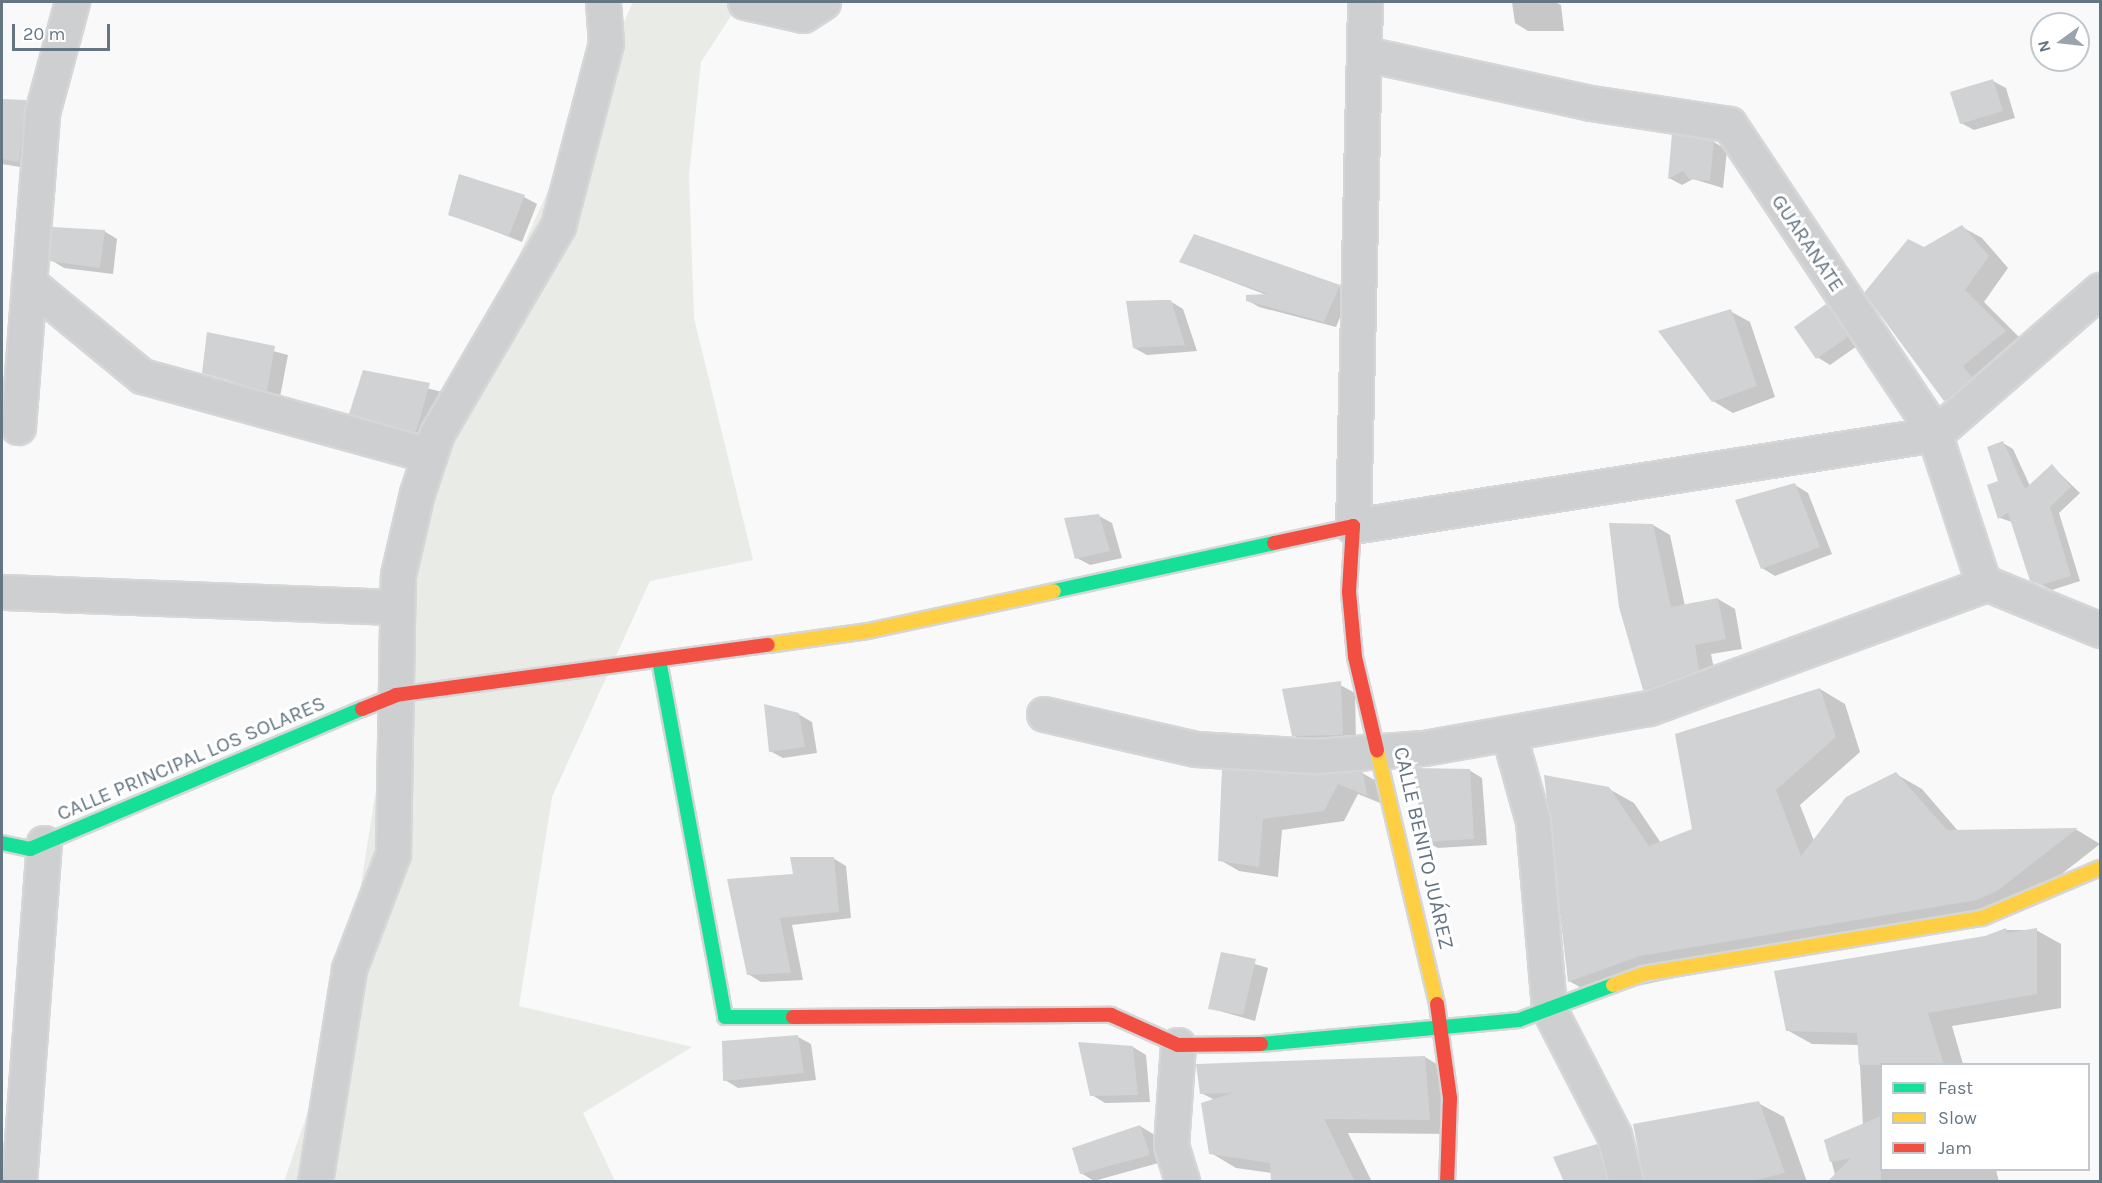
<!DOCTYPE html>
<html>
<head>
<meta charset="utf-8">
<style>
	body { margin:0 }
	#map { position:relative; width:2102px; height:1183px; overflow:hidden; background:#f9f9f9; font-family:Karla,sans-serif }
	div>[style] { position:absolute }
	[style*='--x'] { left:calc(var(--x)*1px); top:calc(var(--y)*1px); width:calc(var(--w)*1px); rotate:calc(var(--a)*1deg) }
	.green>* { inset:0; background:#e8ebe6 }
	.shadow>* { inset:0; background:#0003 }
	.building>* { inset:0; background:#d0d2d3 }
	.roads { filter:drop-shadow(2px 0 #d5d6d7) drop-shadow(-2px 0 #d5d6d7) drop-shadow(0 2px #d5d6d7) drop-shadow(0 -2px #d5d6d7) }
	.street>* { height:33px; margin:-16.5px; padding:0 16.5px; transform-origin:16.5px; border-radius:16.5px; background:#cecfd0 }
	.fast>* { height:14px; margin:-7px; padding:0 7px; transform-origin:7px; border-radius:7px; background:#16e098 }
	.slow>* { height:14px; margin:-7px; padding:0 7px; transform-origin:7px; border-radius:7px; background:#ffcf43 }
	.jam>* { height:14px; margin:-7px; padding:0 7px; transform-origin:7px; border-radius:7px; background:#f24e42 }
	span { translate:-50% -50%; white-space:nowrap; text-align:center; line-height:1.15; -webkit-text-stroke:6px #fff; paint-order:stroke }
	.street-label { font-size:21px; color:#657683 }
	.frame { position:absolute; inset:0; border:3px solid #657683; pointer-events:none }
	.legend { position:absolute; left:1880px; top:1063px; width:210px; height:108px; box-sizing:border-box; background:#fff; border:2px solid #c1c8cd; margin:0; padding:8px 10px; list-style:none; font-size:18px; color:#657683 }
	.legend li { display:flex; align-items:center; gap:12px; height:30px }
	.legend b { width:30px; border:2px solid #c1c8cd }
	.north { position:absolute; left:2030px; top:12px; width:60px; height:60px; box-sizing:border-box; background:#fff; border:2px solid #c1c8cd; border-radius:50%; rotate:255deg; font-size:16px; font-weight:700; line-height:24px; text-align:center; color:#657683 }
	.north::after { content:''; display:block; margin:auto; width:21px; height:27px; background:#99a4ac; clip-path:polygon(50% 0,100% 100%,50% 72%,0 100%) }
	.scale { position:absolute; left:12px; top:24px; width:98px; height:27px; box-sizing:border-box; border:3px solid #657683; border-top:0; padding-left:8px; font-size:18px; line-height:21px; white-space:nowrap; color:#657683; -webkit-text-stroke:4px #fff; paint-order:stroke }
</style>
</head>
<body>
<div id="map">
	<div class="green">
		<i style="clip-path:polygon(633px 2px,740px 2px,701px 62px,689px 175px,694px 318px,753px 560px,650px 581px,552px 797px,519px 1006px,692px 1047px,583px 1113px,615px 1181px,284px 1182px,340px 1017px,429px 455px)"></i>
	</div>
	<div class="shadow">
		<i style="clip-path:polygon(1512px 2px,1555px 2px,1561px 5px,1564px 31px,1528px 31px,1515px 23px)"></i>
		<i style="clip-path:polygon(1993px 81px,2006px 88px,2015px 118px,1974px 130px,1961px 123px)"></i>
		<i style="clip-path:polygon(2px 100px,26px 102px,38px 109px,32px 169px,2px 164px)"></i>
		<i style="clip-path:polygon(1714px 142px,1727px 150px,1723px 188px,1693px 179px,1682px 185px,1669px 178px)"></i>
		<i style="clip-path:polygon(524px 197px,537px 204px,522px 242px,450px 214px)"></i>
		<i style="clip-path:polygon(1962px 227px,1982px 238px,2008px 268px,1984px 302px,2024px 342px,1964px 411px,1945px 400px)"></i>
		<i style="clip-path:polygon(104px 231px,117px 239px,113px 274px,64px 268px,51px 260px)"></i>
		<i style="clip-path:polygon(1181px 262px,1339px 286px,1350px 293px,1336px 327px,1259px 307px,1247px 300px,1269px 296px)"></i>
		<i style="clip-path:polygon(1170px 301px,1183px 309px,1197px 351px,1186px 352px,1174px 307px,1186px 352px,1147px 355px,1134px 348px)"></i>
		<i style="clip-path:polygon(1827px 306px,1839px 313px,1860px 344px,1830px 365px,1817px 357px)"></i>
		<i style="clip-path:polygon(1730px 311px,1750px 322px,1775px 397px,1733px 413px,1713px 401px)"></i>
		<i style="clip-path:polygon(208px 334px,288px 355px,280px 397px,204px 372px)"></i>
		<i style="clip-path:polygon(364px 372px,442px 392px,429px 438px,351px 413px)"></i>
		<i style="clip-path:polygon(2003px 443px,2013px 449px,2030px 486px,2052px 466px,2080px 493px,2059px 513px,2080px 581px,2052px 590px,2031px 580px,2012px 522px,2000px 518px)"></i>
		<i style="clip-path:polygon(1795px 485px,1808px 493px,1832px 554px,1775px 576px,1762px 568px)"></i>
		<i style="clip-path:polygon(1099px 516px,1112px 523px,1122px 558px,1090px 565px,1077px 558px)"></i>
		<i style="clip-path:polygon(1653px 525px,1670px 535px,1685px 606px,1718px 599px,1735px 609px,1742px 649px,1711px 654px,1716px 679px,1661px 699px,1644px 689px)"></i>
		<i style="clip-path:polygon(1342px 686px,1355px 693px,1356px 742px,1306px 743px,1293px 735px,1283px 691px)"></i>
		<i style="clip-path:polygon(1820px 689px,1845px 704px,1860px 752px,1800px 805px,1814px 841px,1896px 774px,1922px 789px,1959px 832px,2077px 830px,2100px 844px,2022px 905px,1594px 995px,1569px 981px,1609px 789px,1634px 803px,1661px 843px,1694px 830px)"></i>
		<i style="clip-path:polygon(798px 714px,812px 722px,817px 753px,783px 758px,770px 751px)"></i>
		<i style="clip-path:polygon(1469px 770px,1482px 778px,1487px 845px,1438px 848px,1425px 841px)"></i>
		<i style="clip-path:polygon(1224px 771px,1362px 773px,1382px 784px,1385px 805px,1358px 794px,1344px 821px,1282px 830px,1278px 877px,1239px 871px,1220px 860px)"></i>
		<i style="clip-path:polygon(833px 858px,846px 866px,851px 918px,792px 925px,803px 980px,761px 982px,748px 974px,795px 876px)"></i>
		<i style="clip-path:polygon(2006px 930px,2036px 930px,2061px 944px,2061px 1008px,1952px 1026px,1963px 1064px,1882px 1064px,1882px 1170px,1996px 1170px,1999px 1182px,1837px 1182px,1826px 1141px,1863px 1126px,1859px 1045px,1812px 1044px,1787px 1030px)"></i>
		<i style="clip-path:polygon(1222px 954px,1268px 968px,1255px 1021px,1209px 1008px)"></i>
		<i style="clip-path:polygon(798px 1037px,811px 1044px,816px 1080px,738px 1088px,725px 1080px)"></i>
		<i style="clip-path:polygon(1133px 1047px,1146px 1055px,1150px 1102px,1105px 1103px,1092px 1095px)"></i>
		<i style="clip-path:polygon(1425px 1057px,1450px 1072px,1455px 1134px,1348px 1133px,1372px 1182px,1272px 1182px,1272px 1173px,1236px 1168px,1211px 1153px,1215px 1100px,1201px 1093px)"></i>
		<i style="clip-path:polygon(1758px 1103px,1784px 1117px,1807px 1182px,1645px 1182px)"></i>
		<i style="clip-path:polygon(1140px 1126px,1153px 1134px,1162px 1162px,1094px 1181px,1081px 1173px)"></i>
		<i style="clip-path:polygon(1597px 1146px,1622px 1160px,1628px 1182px,1566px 1182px)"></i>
	</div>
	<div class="building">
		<i style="clip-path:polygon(1993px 79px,2003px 111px,1960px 124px,1950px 92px)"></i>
		<i style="clip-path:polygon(2px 99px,26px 100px,19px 162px,2px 159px)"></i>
		<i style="clip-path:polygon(1672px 134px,1714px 141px,1710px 181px,1689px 179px,1683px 171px,1668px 179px)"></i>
		<i style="clip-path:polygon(459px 174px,525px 195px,509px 236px,448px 215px)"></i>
		<i style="clip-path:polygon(1962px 225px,1989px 256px,1965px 290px,2006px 331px,1963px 366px,1972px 377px,1944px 401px,1864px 293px,1908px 239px,1924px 247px)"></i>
		<i style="clip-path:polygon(52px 227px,105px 230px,100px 268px,49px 261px)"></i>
		<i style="clip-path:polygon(1194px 234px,1340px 285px,1324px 322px,1246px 301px,1246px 295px,1268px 294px,1179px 262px)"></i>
		<i style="clip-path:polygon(1161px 300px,1171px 300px,1185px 345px,1133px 348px,1126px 301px)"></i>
		<i style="clip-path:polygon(1826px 304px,1848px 337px,1816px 359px,1794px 327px)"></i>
		<i style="clip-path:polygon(1731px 309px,1757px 386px,1712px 402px,1658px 331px)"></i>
		<i style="clip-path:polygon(207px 332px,275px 346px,267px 391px,202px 373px)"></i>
		<i style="clip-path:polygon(363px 370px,430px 383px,416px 432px,349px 414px)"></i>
		<i style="clip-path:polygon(2003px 441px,2025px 489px,2052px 464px,2071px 487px,2050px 507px,2071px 576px,2041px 585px,2030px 581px,2008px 513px,1998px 519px,1987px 485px,1998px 481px,1987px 447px)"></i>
		<i style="clip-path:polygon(1795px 483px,1820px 547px,1761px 569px,1735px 500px)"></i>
		<i style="clip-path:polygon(1099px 514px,1110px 551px,1075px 559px,1064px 518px)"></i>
		<i style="clip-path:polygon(1609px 523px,1653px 524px,1671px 607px,1718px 598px,1726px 639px,1695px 645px,1699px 670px,1643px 690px,1619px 607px)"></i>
		<i style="clip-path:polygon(1341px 681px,1343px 735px,1292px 736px,1282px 689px)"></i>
		<i style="clip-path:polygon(1820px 688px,1836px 737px,1776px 790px,1801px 856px,1846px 797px,1896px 772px,1947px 830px,2078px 828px,1997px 891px,1977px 900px,1640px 956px,1568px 982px,1544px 775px,1609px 787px,1649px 846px,1692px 829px,1675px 734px)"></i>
		<i style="clip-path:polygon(764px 704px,799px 713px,805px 747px,769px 752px)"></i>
		<i style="clip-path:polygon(1413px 768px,1470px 769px,1474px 839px,1424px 842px)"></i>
		<i style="clip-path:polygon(1222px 769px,1363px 771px,1367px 796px,1338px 784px,1324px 811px,1263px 819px,1259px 867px,1218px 861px)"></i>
		<i style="clip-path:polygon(790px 857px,834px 857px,839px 912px,780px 918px,791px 973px,747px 975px,727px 879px,793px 874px)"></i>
		<i style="clip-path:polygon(2006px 928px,2007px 933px,2037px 928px,2037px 994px,1928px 1013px,1944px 1065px,1859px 1065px,1857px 1033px,1786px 1031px,1774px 971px,1985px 936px)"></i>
		<i style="clip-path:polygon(1221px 952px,1256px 959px,1243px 1015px,1208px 1009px)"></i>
		<i style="clip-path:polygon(798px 1035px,804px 1073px,723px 1081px,722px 1041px)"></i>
		<i style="clip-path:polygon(1078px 1042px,1133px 1046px,1138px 1095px,1090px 1096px)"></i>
		<i style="clip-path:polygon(1425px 1056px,1430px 1120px,1324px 1119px,1355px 1182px,1271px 1182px,1270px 1163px,1209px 1154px,1201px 1103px,1232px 1093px,1200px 1094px,1196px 1064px)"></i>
		<i style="clip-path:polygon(1759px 1101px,1785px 1173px,1747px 1182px,1644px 1182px,1633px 1124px)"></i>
		<i style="clip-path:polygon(1881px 1116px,1881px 1182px,1827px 1182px,1851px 1158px,1830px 1162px,1824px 1140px)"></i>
		<i style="clip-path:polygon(1140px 1125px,1150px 1155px,1080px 1174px,1072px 1148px)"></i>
		<i style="clip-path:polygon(1597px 1144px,1607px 1182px,1564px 1182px,1553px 1157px)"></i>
	</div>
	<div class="roads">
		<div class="street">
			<i style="--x:745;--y:2;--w:59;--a:12.6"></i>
			<i style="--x:803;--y:15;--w:24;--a:-33"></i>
			<i style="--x:1365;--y:2;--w:524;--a:91.31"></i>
			<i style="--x:1353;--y:526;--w:589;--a:-8.98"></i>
			<i style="--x:1935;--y:434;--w:219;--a:-41.1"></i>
			<i style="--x:1366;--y:54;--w:230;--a:12.3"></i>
			<i style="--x:1591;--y:103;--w:140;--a:8.7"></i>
			<i style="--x:1729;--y:124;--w:368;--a:56.3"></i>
			<i style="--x:1933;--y:430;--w:160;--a:71.8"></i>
			<i style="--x:1983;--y:582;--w:126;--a:22.3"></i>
			<i style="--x:29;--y:283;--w:146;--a:39.5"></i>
			<i style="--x:142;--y:376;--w:298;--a:15.4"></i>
			<i style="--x:18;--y:427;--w:315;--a:-85.6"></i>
			<i style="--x:42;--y:113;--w:115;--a:-74.9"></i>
			<i style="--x:2;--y:592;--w:395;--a:2.2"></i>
			<i style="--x:1044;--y:714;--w:156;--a:13"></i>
			<i style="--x:1196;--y:749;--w:118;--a:3.4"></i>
			<i style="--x:1314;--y:756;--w:110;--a:-4.2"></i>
			<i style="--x:1424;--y:748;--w:229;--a:-10.1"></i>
			<i style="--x:1649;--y:708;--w:361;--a:-20.2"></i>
			<i style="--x:1509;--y:735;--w:89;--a:74.4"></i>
			<i style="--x:1533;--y:821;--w:189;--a:85.1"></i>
			<i style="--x:1549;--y:1009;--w:142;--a:62.7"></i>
			<i style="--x:1614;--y:1135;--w:49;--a:75.7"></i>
			<i style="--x:1178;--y:1045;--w:100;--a:94"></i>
			<i style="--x:1171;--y:1145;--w:39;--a:73"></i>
			<i style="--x:19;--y:1182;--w:340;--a:-85.8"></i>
			<i style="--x:315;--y:1182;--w:216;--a:-80.9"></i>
			<i style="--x:349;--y:969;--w:123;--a:-69.1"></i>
			<i style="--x:393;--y:854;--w:279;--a:-89"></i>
			<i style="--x:398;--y:575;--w:84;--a:-77"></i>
			<i style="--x:417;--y:493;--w:63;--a:-71.6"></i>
			<i style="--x:437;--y:433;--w:240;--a:-59.7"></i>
			<i style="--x:558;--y:226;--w:189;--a:-75.3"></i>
			<i style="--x:606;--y:43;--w:41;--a:-94.2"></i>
		</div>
		<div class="fast">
			<i style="--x:1054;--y:591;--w:225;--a:-12.3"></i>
			<i style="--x:659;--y:660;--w:363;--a:79.5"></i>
			<i style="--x:725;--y:1017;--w:68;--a:0"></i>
			<i style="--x:2;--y:843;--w:29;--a:12"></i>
			<i style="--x:30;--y:849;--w:360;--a:-22.9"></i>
			<i style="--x:1261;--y:1044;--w:259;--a:-5.3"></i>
			<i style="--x:1519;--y:1020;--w:100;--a:-20.4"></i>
		</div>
		<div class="slow">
			<i style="--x:768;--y:645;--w:101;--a:-8"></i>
			<i style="--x:868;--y:631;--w:190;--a:-12.1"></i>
			<i style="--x:1377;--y:750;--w:261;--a:76.7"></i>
			<i style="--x:1613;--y:985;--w:32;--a:-20"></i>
			<i style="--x:1643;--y:974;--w:344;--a:-9.4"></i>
			<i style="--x:1982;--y:918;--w:128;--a:-23"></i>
		</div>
		<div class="jam">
			<i style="--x:1274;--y:543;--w:81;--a:-12.1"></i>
			<i style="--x:1353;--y:526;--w:66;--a:93.5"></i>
			<i style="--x:1349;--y:592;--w:65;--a:84.7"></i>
			<i style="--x:1355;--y:657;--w:96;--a:76.7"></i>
			<i style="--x:362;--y:709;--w:37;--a:-22"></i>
			<i style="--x:396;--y:695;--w:375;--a:-7.7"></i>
			<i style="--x:1437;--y:1004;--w:95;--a:82.1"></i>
			<i style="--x:1450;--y:1098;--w:84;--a:92"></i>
			<i style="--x:793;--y:1017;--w:318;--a:-0.4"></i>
			<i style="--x:1111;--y:1015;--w:73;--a:24.1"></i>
			<i style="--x:1178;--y:1045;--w:83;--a:-0.7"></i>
		</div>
	</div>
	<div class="street-label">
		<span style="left:1808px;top:243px;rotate:56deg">GUARANATE</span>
		<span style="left:191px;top:758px;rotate:-23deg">CALLE PRINCIPAL LOS SOLARES</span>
		<span style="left:1424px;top:848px;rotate:77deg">CALLE BENITO JUÁREZ</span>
	</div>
	<div class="frame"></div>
	<ul class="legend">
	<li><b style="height:8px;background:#16e098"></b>Fast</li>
	<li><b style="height:8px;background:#ffcf43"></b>Slow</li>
	<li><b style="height:8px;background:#f24e42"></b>Jam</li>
	</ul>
	<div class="north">N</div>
	<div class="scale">20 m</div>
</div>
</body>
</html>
